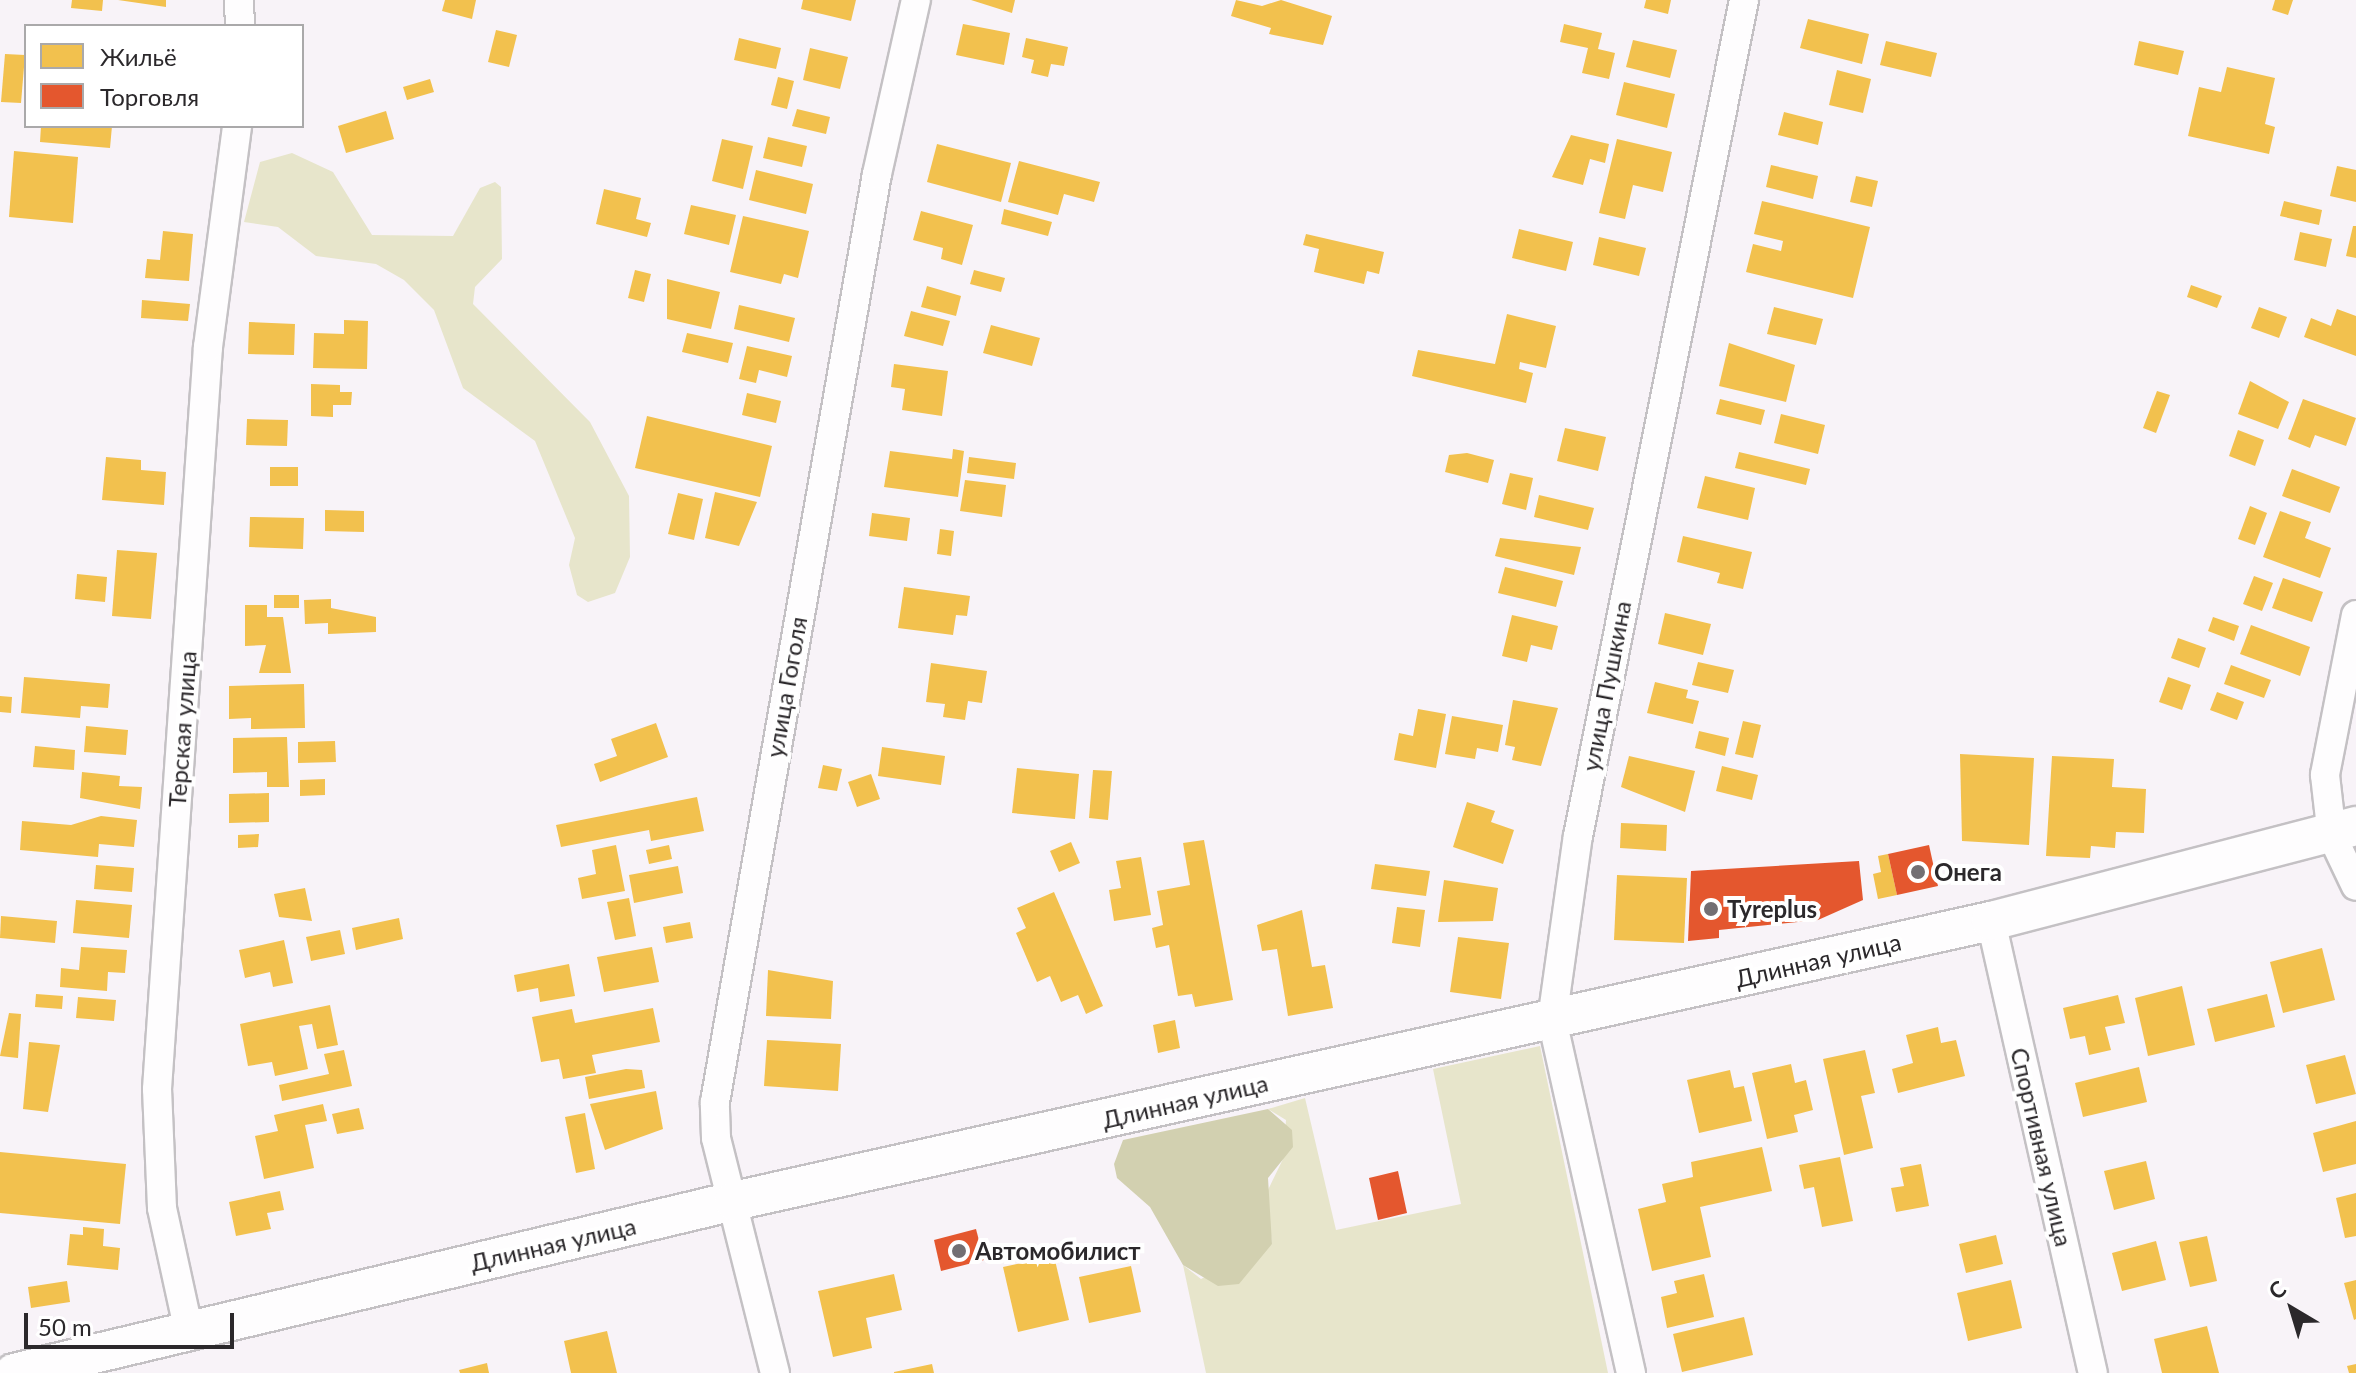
<!DOCTYPE html>
<html>
<head>
<meta charset="utf-8">
<style>
	body { margin:0 }
	#map { position:relative; width:2356px; height:1373px; overflow:hidden; background:#f8f3f8; font-family:Lato,sans-serif }
	div>[style] { position:absolute }
	[style*='--x'] { left:calc(var(--x)*1px); top:calc(var(--y)*1px); width:calc(var(--w)*1px); rotate:calc(var(--a)*1deg) }
	.green>* { inset:0; background:#e7e5cb }
	.forest>* { inset:0; background:#d2d0b0 }
	.homes>* { inset:0; background:#f2c14e }
	.shops>* { inset:0; background:#e4572e }
	.roads { filter:drop-shadow(2px 0 #c4c1c4) drop-shadow(-2px 0 #c4c1c4) drop-shadow(0 2px #c4c1c4) drop-shadow(0 -2px #c4c1c4) }
	.street>* { height:28px; margin:-14px; padding:0 14px; transform-origin:14px; border-radius:14px; background:#fefdfe }
	.secondary>* { height:38px; margin:-19px; padding:0 19px; transform-origin:19px; border-radius:19px; background:#fefdfe }
	.dots>* { width:22px; height:22px; translate:-50% -50%; box-sizing:border-box; border:4px solid #fff; border-radius:50% }
	span { translate:-50% -50%; white-space:nowrap; text-align:center; line-height:1.15; -webkit-text-stroke:8px #fff; paint-order:stroke }
	.street-label { font-size:24px; color:#2b282b }
	.poi-label { font-size:24px; color:#2b282b; font-weight:700 }
	.left { translate:0 -50%; text-align:left }
	.legend { position:absolute; left:24px; top:24px; width:280px; height:104px; box-sizing:border-box; background:#fff; border:2px solid #aaa9aa; margin:0; padding:10px 14px; list-style:none; font-size:24px; color:#2b282b }
	.legend li { display:flex; align-items:center; gap:16px; height:40px }
	.legend b { width:40px; border:2px solid #aaa9aa }
	.north { position:absolute; left:2252px; top:1269px; width:80px; height:80px; -webkit-text-stroke:6px #fff; paint-order:stroke; rotate:322deg; font-size:22px; font-weight:700; line-height:32px; text-align:center; color:#2b282b }
	.north::after { content:''; display:block; margin:auto; width:28px; height:36px; background:#2b282b; clip-path:polygon(50% 0,100% 100%,50% 72%,0 100%) }
	.scale { position:absolute; left:24px; top:1313px; width:210px; height:36px; box-sizing:border-box; border:4px solid #2b282b; border-top:0; padding-left:10px; font-size:24px; line-height:28px; white-space:nowrap; color:#2b282b; -webkit-text-stroke:6px #fff; paint-order:stroke }
</style>
</head>
<body>
<div id="map">
	<div class="green">
		<i style="clip-path:polygon(292px 153px,333px 172px,372px 235px,453px 236px,480px 188px,495px 182px,501px 187px,502px 259px,475px 287px,473px 304px,590px 422px,629px 496px,630px 557px,615px 593px,588px 602px,577px 595px,569px 565px,575px 538px,535px 441px,463px 388px,434px 310px,404px 280px,376px 264px,316px 256px,278px 227px,244px 222px,260px 162px)"></i>
		<i style="clip-path:polygon(1540px 1046px,1608px 1373px,1206px 1373px,1183px 1265px,1201px 1279px,1272px 1244px,1266px 1194px,1283px 1159px,1286px 1120px,1268px 1109px,1305px 1098px,1336px 1230px,1461px 1204px,1433px 1069px)"></i>
	</div>
	<div class="forest">
		<i style="clip-path:polygon(1268px 1109px,1292px 1130px,1293px 1147px,1268px 1178px,1272px 1244px,1239px 1284px,1218px 1286px,1183px 1265px,1150px 1207px,1117px 1178px,1114px 1164px,1123px 1140px)"></i>
	</div>
	<div class="homes">
		<i style="clip-path:polygon(72px 0,103px 0,102px 11px,71px 8px)"></i>
		<i style="clip-path:polygon(118px 0,166px 0,166px 7px)"></i>
		<i style="clip-path:polygon(445px 0,476px 0,472px 19px,442px 11px)"></i>
		<i style="clip-path:polygon(803px 0,856px 0,851px 21px,801px 9px)"></i>
		<i style="clip-path:polygon(971px 0,1015px 0,1012px 13px)"></i>
		<i style="clip-path:polygon(1236px 0,1262px 6px,1281px 0,1332px 16px,1323px 45px,1269px 34px,1271px 28px,1231px 16px)"></i>
		<i style="clip-path:polygon(1646px 0,1671px 0,1668px 14px,1644px 8px)"></i>
		<i style="clip-path:polygon(2275px 0,2293px 0,2288px 15px,2272px 10px)"></i>
		<i style="clip-path:polygon(1808px 19px,1869px 34px,1862px 64px,1800px 48px)"></i>
		<i style="clip-path:polygon(963px 24px,1010px 33px,1004px 65px,956px 55px)"></i>
		<i style="clip-path:polygon(1564px 24px,1602px 33px,1598px 49px,1615px 53px,1609px 79px,1582px 73px,1588px 48px,1560px 42px)"></i>
		<i style="clip-path:polygon(496px 30px,517px 35px,509px 67px,488px 62px)"></i>
		<i style="clip-path:polygon(739px 38px,781px 48px,776px 69px,734px 60px)"></i>
		<i style="clip-path:polygon(1026px 38px,1068px 47px,1064px 66px,1051px 64px,1048px 77px,1031px 73px,1034px 60px,1022px 57px)"></i>
		<i style="clip-path:polygon(1633px 40px,1677px 50px,1670px 78px,1626px 67px)"></i>
		<i style="clip-path:polygon(1886px 41px,1937px 53px,1931px 77px,1880px 65px)"></i>
		<i style="clip-path:polygon(2139px 41px,2184px 51px,2178px 75px,2134px 65px)"></i>
		<i style="clip-path:polygon(810px 48px,848px 57px,840px 89px,803px 80px)"></i>
		<i style="clip-path:polygon(5px 54px,25px 55px,21px 103px,1px 102px)"></i>
		<i style="clip-path:polygon(2227px 67px,2275px 78px,2265px 124px,2275px 127px,2269px 154px,2188px 136px,2199px 87px,2221px 92px)"></i>
		<i style="clip-path:polygon(1837px 70px,1871px 79px,1863px 113px,1829px 105px)"></i>
		<i style="clip-path:polygon(778px 77px,794px 81px,787px 109px,771px 105px)"></i>
		<i style="clip-path:polygon(430px 79px,434px 92px,407px 100px,403px 87px)"></i>
		<i style="clip-path:polygon(1624px 82px,1675px 94px,1667px 128px,1616px 115px)"></i>
		<i style="clip-path:polygon(797px 109px,830px 117px,826px 134px,792px 126px)"></i>
		<i style="clip-path:polygon(386px 111px,394px 139px,346px 153px,338px 126px)"></i>
		<i style="clip-path:polygon(1784px 112px,1823px 122px,1818px 145px,1778px 135px)"></i>
		<i style="clip-path:polygon(41px 126px,112px 126px,110px 148px,40px 142px)"></i>
		<i style="clip-path:polygon(1571px 135px,1609px 144px,1605px 163px,1590px 159px,1583px 185px,1552px 177px)"></i>
		<i style="clip-path:polygon(768px 137px,807px 146px,802px 167px,763px 158px)"></i>
		<i style="clip-path:polygon(722px 139px,753px 146px,743px 189px,712px 181px)"></i>
		<i style="clip-path:polygon(1617px 139px,1672px 152px,1663px 192px,1633px 185px,1625px 219px,1599px 213px)"></i>
		<i style="clip-path:polygon(937px 144px,1011px 163px,1001px 202px,927px 182px)"></i>
		<i style="clip-path:polygon(14px 151px,78px 157px,73px 223px,9px 217px)"></i>
		<i style="clip-path:polygon(1019px 161px,1100px 182px,1094px 202px,1064px 194px,1058px 215px,1008px 202px)"></i>
		<i style="clip-path:polygon(1771px 165px,1818px 176px,1813px 199px,1766px 187px)"></i>
		<i style="clip-path:polygon(2337px 166px,2356px 170px,2356px 202px,2330px 196px)"></i>
		<i style="clip-path:polygon(756px 170px,813px 184px,806px 214px,749px 200px)"></i>
		<i style="clip-path:polygon(1856px 176px,1878px 181px,1872px 207px,1850px 202px)"></i>
		<i style="clip-path:polygon(604px 189px,641px 198px,636px 219px,651px 223px,647px 237px,596px 224px)"></i>
		<i style="clip-path:polygon(1762px 201px,1870px 227px,1853px 298px,1746px 272px,1753px 244px,1781px 251px,1783px 241px,1754px 234px)"></i>
		<i style="clip-path:polygon(2284px 201px,2322px 210px,2319px 225px,2280px 216px)"></i>
		<i style="clip-path:polygon(691px 205px,736px 215px,729px 245px,684px 234px)"></i>
		<i style="clip-path:polygon(1004px 209px,1052px 222px,1048px 236px,1001px 224px)"></i>
		<i style="clip-path:polygon(921px 211px,973px 225px,962px 265px,941px 259px,943px 248px,913px 240px)"></i>
		<i style="clip-path:polygon(743px 216px,809px 231px,798px 278px,784px 274px,781px 284px,730px 272px)"></i>
		<i style="clip-path:polygon(2353px 226px,2356px 226px,2356px 258px,2346px 256px)"></i>
		<i style="clip-path:polygon(1519px 229px,1573px 242px,1566px 271px,1512px 258px)"></i>
		<i style="clip-path:polygon(163px 231px,193px 234px,189px 281px,145px 278px,147px 259px,160px 260px)"></i>
		<i style="clip-path:polygon(2300px 232px,2332px 239px,2326px 267px,2294px 260px)"></i>
		<i style="clip-path:polygon(1306px 234px,1384px 252px,1379px 274px,1367px 271px,1364px 284px,1314px 272px,1319px 249px,1303px 245px)"></i>
		<i style="clip-path:polygon(1599px 237px,1646px 248px,1639px 276px,1593px 265px)"></i>
		<i style="clip-path:polygon(635px 270px,651px 274px,644px 302px,628px 298px)"></i>
		<i style="clip-path:polygon(974px 270px,1005px 278px,1001px 292px,970px 284px)"></i>
		<i style="clip-path:polygon(667px 279px,720px 292px,711px 329px,667px 319px)"></i>
		<i style="clip-path:polygon(2191px 285px,2222px 296px,2217px 308px,2187px 297px)"></i>
		<i style="clip-path:polygon(927px 286px,961px 296px,956px 316px,921px 307px)"></i>
		<i style="clip-path:polygon(142px 300px,190px 304px,188px 321px,141px 318px)"></i>
		<i style="clip-path:polygon(739px 305px,795px 318px,789px 342px,734px 329px)"></i>
		<i style="clip-path:polygon(1774px 307px,1823px 319px,1816px 345px,1767px 334px)"></i>
		<i style="clip-path:polygon(2259px 307px,2287px 317px,2279px 338px,2251px 328px)"></i>
		<i style="clip-path:polygon(2337px 309px,2356px 316px,2356px 356px,2304px 337px,2311px 318px,2331px 326px)"></i>
		<i style="clip-path:polygon(911px 311px,950px 321px,943px 346px,904px 336px)"></i>
		<i style="clip-path:polygon(1507px 314px,1556px 326px,1546px 368px,1520px 362px,1519px 369px,1533px 373px,1526px 403px,1412px 376px,1418px 350px,1495px 364px)"></i>
		<i style="clip-path:polygon(344px 320px,368px 321px,367px 369px,313px 368px,314px 333px,344px 334px)"></i>
		<i style="clip-path:polygon(249px 322px,295px 324px,294px 355px,248px 354px)"></i>
		<i style="clip-path:polygon(991px 325px,1040px 338px,1032px 366px,983px 353px)"></i>
		<i style="clip-path:polygon(687px 333px,733px 343px,728px 363px,682px 352px)"></i>
		<i style="clip-path:polygon(1729px 343px,1795px 365px,1786px 402px,1719px 386px)"></i>
		<i style="clip-path:polygon(747px 346px,792px 356px,787px 377px,759px 370px,756px 383px,739px 379px)"></i>
		<i style="clip-path:polygon(894px 364px,948px 371px,942px 416px,902px 410px,905px 389px,891px 387px)"></i>
		<i style="clip-path:polygon(2250px 381px,2289px 402px,2278px 429px,2238px 414px)"></i>
		<i style="clip-path:polygon(311px 384px,340px 385px,340px 392px,352px 392px,351px 405px,333px 405px,333px 417px,311px 416px)"></i>
		<i style="clip-path:polygon(2157px 391px,2170px 395px,2156px 433px,2143px 428px)"></i>
		<i style="clip-path:polygon(747px 393px,781px 401px,776px 423px,742px 415px)"></i>
		<i style="clip-path:polygon(1720px 399px,1765px 410px,1761px 425px,1716px 414px)"></i>
		<i style="clip-path:polygon(2303px 399px,2356px 418px,2346px 446px,2315px 435px,2310px 448px,2288px 439px)"></i>
		<i style="clip-path:polygon(1781px 414px,1825px 425px,1818px 454px,1774px 443px)"></i>
		<i style="clip-path:polygon(647px 416px,772px 446px,760px 497px,635px 468px)"></i>
		<i style="clip-path:polygon(247px 419px,288px 420px,287px 446px,246px 445px)"></i>
		<i style="clip-path:polygon(1565px 428px,1606px 437px,1598px 471px,1557px 461px)"></i>
		<i style="clip-path:polygon(2238px 430px,2264px 440px,2255px 466px,2229px 456px)"></i>
		<i style="clip-path:polygon(953px 449px,964px 451px,958px 497px,884px 487px,890px 451px,952px 459px)"></i>
		<i style="clip-path:polygon(1739px 452px,1810px 469px,1806px 485px,1735px 468px)"></i>
		<i style="clip-path:polygon(1467px 453px,1494px 460px,1488px 483px,1445px 472px,1449px 455px)"></i>
		<i style="clip-path:polygon(106px 457px,141px 460px,141px 470px,166px 472px,164px 505px,102px 500px)"></i>
		<i style="clip-path:polygon(969px 457px,1016px 463px,1014px 479px,967px 473px)"></i>
		<i style="clip-path:polygon(270px 467px,298px 467px,298px 486px,270px 486px)"></i>
		<i style="clip-path:polygon(2292px 469px,2340px 487px,2330px 513px,2282px 496px)"></i>
		<i style="clip-path:polygon(1510px 473px,1533px 478px,1526px 510px,1502px 504px)"></i>
		<i style="clip-path:polygon(1705px 476px,1755px 488px,1748px 520px,1697px 508px)"></i>
		<i style="clip-path:polygon(965px 480px,1006px 485px,1002px 517px,960px 511px)"></i>
		<i style="clip-path:polygon(715px 492px,757px 502px,739px 546px,705px 538px)"></i>
		<i style="clip-path:polygon(678px 493px,703px 499px,694px 540px,668px 534px)"></i>
		<i style="clip-path:polygon(1539px 495px,1594px 508px,1588px 530px,1534px 517px)"></i>
		<i style="clip-path:polygon(2250px 506px,2267px 513px,2255px 545px,2238px 539px)"></i>
		<i style="clip-path:polygon(325px 510px,364px 511px,364px 532px,325px 531px)"></i>
		<i style="clip-path:polygon(2280px 511px,2311px 522px,2305px 538px,2331px 548px,2320px 578px,2263px 557px)"></i>
		<i style="clip-path:polygon(872px 513px,910px 518px,907px 541px,869px 536px)"></i>
		<i style="clip-path:polygon(250px 517px,304px 518px,303px 549px,249px 547px)"></i>
		<i style="clip-path:polygon(940px 529px,954px 531px,951px 556px,937px 554px)"></i>
		<i style="clip-path:polygon(1683px 536px,1752px 552px,1743px 589px,1717px 583px,1720px 573px,1677px 562px)"></i>
		<i style="clip-path:polygon(1500px 538px,1581px 547px,1574px 575px,1495px 556px)"></i>
		<i style="clip-path:polygon(117px 550px,157px 553px,151px 619px,112px 616px)"></i>
		<i style="clip-path:polygon(1505px 567px,1563px 581px,1556px 607px,1498px 593px)"></i>
		<i style="clip-path:polygon(77px 574px,107px 577px,105px 602px,75px 599px)"></i>
		<i style="clip-path:polygon(2254px 576px,2273px 583px,2262px 611px,2243px 604px)"></i>
		<i style="clip-path:polygon(2283px 578px,2323px 592px,2312px 622px,2272px 608px)"></i>
		<i style="clip-path:polygon(904px 587px,970px 596px,967px 616px,956px 615px,953px 635px,898px 628px)"></i>
		<i style="clip-path:polygon(274px 595px,299px 595px,299px 608px,274px 608px)"></i>
		<i style="clip-path:polygon(331px 599px,331px 608px,376px 617px,376px 632px,328px 634px,328px 623px,305px 624px,304px 600px)"></i>
		<i style="clip-path:polygon(245px 605px,267px 605px,267px 617px,283px 617px,291px 673px,259px 673px,266px 645px,245px 646px)"></i>
		<i style="clip-path:polygon(1665px 613px,1711px 624px,1703px 655px,1658px 644px)"></i>
		<i style="clip-path:polygon(1512px 615px,1558px 626px,1552px 650px,1531px 645px,1527px 662px,1502px 656px)"></i>
		<i style="clip-path:polygon(2213px 617px,2239px 626px,2234px 641px,2208px 631px)"></i>
		<i style="clip-path:polygon(2251px 625px,2310px 647px,2300px 676px,2240px 654px)"></i>
		<i style="clip-path:polygon(2178px 638px,2206px 648px,2199px 668px,2171px 658px)"></i>
		<i style="clip-path:polygon(1698px 662px,1734px 670px,1728px 693px,1692px 685px)"></i>
		<i style="clip-path:polygon(931px 663px,987px 671px,982px 703px,968px 701px,965px 720px,943px 717px,945px 704px,926px 702px)"></i>
		<i style="clip-path:polygon(2231px 665px,2271px 680px,2264px 698px,2224px 684px)"></i>
		<i style="clip-path:polygon(24px 677px,110px 684px,108px 708px,81px 706px,80px 718px,21px 713px)"></i>
		<i style="clip-path:polygon(2168px 677px,2191px 685px,2182px 710px,2159px 702px)"></i>
		<i style="clip-path:polygon(1655px 682px,1688px 690px,1686px 698px,1699px 701px,1693px 724px,1647px 713px)"></i>
		<i style="clip-path:polygon(304px 684px,305px 728px,251px 729px,251px 718px,229px 719px,229px 686px)"></i>
		<i style="clip-path:polygon(2217px 692px,2244px 702px,2237px 720px,2210px 710px)"></i>
		<i style="clip-path:polygon(0 696px,12px 697px,11px 713px,0 712px)"></i>
		<i style="clip-path:polygon(1513px 700px,1558px 708px,1541px 766px,1512px 760px,1515px 747px,1505px 745px)"></i>
		<i style="clip-path:polygon(1418px 709px,1446px 714px,1436px 768px,1394px 760px,1399px 733px,1413px 736px)"></i>
		<i style="clip-path:polygon(1452px 716px,1503px 725px,1498px 752px,1477px 748px,1475px 759px,1445px 754px)"></i>
		<i style="clip-path:polygon(1743px 721px,1761px 725px,1753px 758px,1735px 754px)"></i>
		<i style="clip-path:polygon(656px 723px,668px 757px,600px 782px,594px 764px,617px 756px,611px 739px)"></i>
		<i style="clip-path:polygon(86px 726px,128px 730px,126px 755px,84px 752px)"></i>
		<i style="clip-path:polygon(1699px 731px,1729px 738px,1725px 756px,1695px 748px)"></i>
		<i style="clip-path:polygon(287px 737px,289px 787px,267px 787px,267px 772px,233px 773px,233px 738px)"></i>
		<i style="clip-path:polygon(335px 741px,336px 762px,298px 763px,298px 742px)"></i>
		<i style="clip-path:polygon(35px 746px,75px 750px,74px 770px,33px 767px)"></i>
		<i style="clip-path:polygon(882px 747px,945px 756px,941px 785px,878px 776px)"></i>
		<i style="clip-path:polygon(1960px 754px,2034px 758px,2029px 845px,1962px 841px)"></i>
		<i style="clip-path:polygon(1629px 756px,1695px 771px,1685px 812px,1621px 787px)"></i>
		<i style="clip-path:polygon(2052px 756px,2114px 759px,2112px 787px,2146px 789px,2144px 833px,2116px 832px,2115px 848px,2091px 846px,2090px 858px,2046px 856px)"></i>
		<i style="clip-path:polygon(823px 765px,842px 769px,837px 791px,818px 788px)"></i>
		<i style="clip-path:polygon(1722px 766px,1758px 775px,1752px 800px,1716px 791px)"></i>
		<i style="clip-path:polygon(1017px 768px,1079px 774px,1075px 819px,1012px 813px)"></i>
		<i style="clip-path:polygon(1093px 770px,1112px 771px,1108px 820px,1089px 818px)"></i>
		<i style="clip-path:polygon(82px 772px,120px 776px,119px 786px,142px 787px,140px 809px,80px 798px)"></i>
		<i style="clip-path:polygon(871px 774px,880px 799px,857px 807px,848px 782px)"></i>
		<i style="clip-path:polygon(325px 779px,325px 795px,300px 796px,300px 780px)"></i>
		<i style="clip-path:polygon(269px 793px,269px 822px,229px 823px,229px 794px)"></i>
		<i style="clip-path:polygon(697px 797px,704px 831px,651px 841px,649px 830px,561px 847px,556px 825px)"></i>
		<i style="clip-path:polygon(1467px 802px,1495px 811px,1491px 822px,1514px 830px,1503px 864px,1453px 847px)"></i>
		<i style="clip-path:polygon(101px 816px,137px 820px,134px 847px,99px 844px,98px 857px,20px 850px,22px 821px,71px 825px)"></i>
		<i style="clip-path:polygon(1621px 823px,1667px 825px,1666px 851px,1620px 848px)"></i>
		<i style="clip-path:polygon(259px 834px,258px 847px,238px 848px,238px 835px)"></i>
		<i style="clip-path:polygon(1204px 840px,1233px 1000px,1195px 1007px,1192px 994px,1178px 996px,1169px 945px,1156px 948px,1152px 928px,1163px 925px,1157px 891px,1190px 885px,1183px 843px)"></i>
		<i style="clip-path:polygon(1071px 842px,1080px 863px,1059px 872px,1050px 851px)"></i>
		<i style="clip-path:polygon(616px 845px,625px 891px,582px 899px,578px 878px,596px 874px,592px 850px)"></i>
		<i style="clip-path:polygon(669px 845px,672px 859px,649px 864px,646px 850px)"></i>
		<i style="clip-path:polygon(1888px 854px,1897px 895px,1878px 899px,1873px 874px,1881px 872px,1878px 856px)"></i>
		<i style="clip-path:polygon(1141px 857px,1151px 915px,1114px 921px,1109px 890px,1121px 888px,1116px 861px)"></i>
		<i style="clip-path:polygon(1375px 864px,1430px 871px,1426px 896px,1371px 889px)"></i>
		<i style="clip-path:polygon(96px 865px,134px 868px,132px 892px,94px 889px)"></i>
		<i style="clip-path:polygon(678px 866px,683px 893px,634px 903px,629px 875px)"></i>
		<i style="clip-path:polygon(1617px 875px,1687px 878px,1684px 943px,1614px 940px)"></i>
		<i style="clip-path:polygon(1444px 880px,1498px 888px,1493px 921px,1438px 922px)"></i>
		<i style="clip-path:polygon(305px 888px,312px 921px,279px 917px,274px 894px)"></i>
		<i style="clip-path:polygon(1054px 892px,1103px 1006px,1086px 1014px,1078px 995px,1061px 1002px,1050px 976px,1037px 982px,1016px 933px,1026px 928px,1017px 908px)"></i>
		<i style="clip-path:polygon(629px 898px,636px 936px,615px 940px,607px 902px)"></i>
		<i style="clip-path:polygon(76px 900px,132px 905px,129px 938px,73px 933px)"></i>
		<i style="clip-path:polygon(1397px 907px,1425px 910px,1420px 947px,1392px 943px)"></i>
		<i style="clip-path:polygon(1302px 910px,1312px 967px,1325px 965px,1333px 1008px,1288px 1016px,1277px 949px,1262px 951px,1257px 925px)"></i>
		<i style="clip-path:polygon(1px 916px,57px 921px,55px 943px,0 938px)"></i>
		<i style="clip-path:polygon(399px 918px,403px 939px,356px 950px,352px 928px)"></i>
		<i style="clip-path:polygon(690px 922px,693px 938px,666px 943px,663px 927px)"></i>
		<i style="clip-path:polygon(340px 930px,345px 954px,311px 961px,306px 937px)"></i>
		<i style="clip-path:polygon(1458px 937px,1509px 943px,1501px 999px,1450px 992px)"></i>
		<i style="clip-path:polygon(284px 940px,293px 983px,273px 987px,270px 972px,245px 978px,239px 950px)"></i>
		<i style="clip-path:polygon(81px 947px,127px 950px,125px 973px,108px 972px,107px 991px,60px 987px,61px 968px,79px 970px)"></i>
		<i style="clip-path:polygon(652px 947px,659px 982px,604px 992px,597px 957px)"></i>
		<i style="clip-path:polygon(2322px 948px,2335px 1000px,2283px 1013px,2270px 962px)"></i>
		<i style="clip-path:polygon(569px 964px,575px 996px,540px 1002px,538px 988px,517px 992px,514px 975px)"></i>
		<i style="clip-path:polygon(768px 970px,833px 981px,831px 1019px,766px 1016px)"></i>
		<i style="clip-path:polygon(2182px 986px,2195px 1045px,2148px 1056px,2135px 998px)"></i>
		<i style="clip-path:polygon(36px 994px,63px 996px,62px 1009px,35px 1007px)"></i>
		<i style="clip-path:polygon(2267px 994px,2275px 1027px,2215px 1042px,2207px 1009px)"></i>
		<i style="clip-path:polygon(2118px 995px,2125px 1023px,2105px 1027px,2111px 1050px,2089px 1055px,2085px 1036px,2070px 1039px,2063px 1008px)"></i>
		<i style="clip-path:polygon(78px 997px,116px 1000px,114px 1021px,76px 1018px)"></i>
		<i style="clip-path:polygon(330px 1005px,338px 1045px,317px 1049px,312px 1024px,299px 1026px,308px 1069px,275px 1076px,272px 1062px,248px 1066px,240px 1024px)"></i>
		<i style="clip-path:polygon(653px 1008px,660px 1042px,592px 1055px,596px 1073px,563px 1079px,559px 1059px,541px 1062px,532px 1017px,572px 1009px,575px 1023px)"></i>
		<i style="clip-path:polygon(9px 1013px,21px 1014px,18px 1058px,0 1056px)"></i>
		<i style="clip-path:polygon(1175px 1020px,1180px 1048px,1158px 1053px,1153px 1025px)"></i>
		<i style="clip-path:polygon(1938px 1027px,1941px 1043px,1956px 1040px,1965px 1076px,1898px 1093px,1892px 1069px,1913px 1063px,1906px 1035px)"></i>
		<i style="clip-path:polygon(767px 1040px,841px 1044px,838px 1091px,764px 1086px)"></i>
		<i style="clip-path:polygon(29px 1042px,60px 1045px,48px 1112px,23px 1109px)"></i>
		<i style="clip-path:polygon(344px 1050px,352px 1086px,282px 1101px,279px 1085px,329px 1074px,324px 1054px)"></i>
		<i style="clip-path:polygon(1865px 1050px,1875px 1093px,1861px 1096px,1873px 1148px,1844px 1155px,1823px 1059px)"></i>
		<i style="clip-path:polygon(2345px 1055px,2356px 1094px,2316px 1104px,2306px 1065px)"></i>
		<i style="clip-path:polygon(1791px 1064px,1795px 1083px,1806px 1080px,1813px 1110px,1794px 1115px,1798px 1132px,1767px 1139px,1752px 1073px)"></i>
		<i style="clip-path:polygon(2139px 1067px,2147px 1102px,2083px 1117px,2075px 1083px)"></i>
		<i style="clip-path:polygon(626px 1069px,642px 1070px,645px 1088px,589px 1099px,585px 1077px)"></i>
		<i style="clip-path:polygon(1730px 1070px,1734px 1088px,1744px 1086px,1752px 1121px,1699px 1133px,1687px 1080px)"></i>
		<i style="clip-path:polygon(656px 1091px,663px 1129px,605px 1150px,590px 1104px)"></i>
		<i style="clip-path:polygon(323px 1104px,327px 1121px,305px 1125px,314px 1168px,264px 1179px,255px 1136px,278px 1131px,274px 1115px)"></i>
		<i style="clip-path:polygon(359px 1108px,364px 1129px,337px 1134px,332px 1114px)"></i>
		<i style="clip-path:polygon(585px 1113px,595px 1169px,576px 1173px,565px 1117px)"></i>
		<i style="clip-path:polygon(2356px 1121px,2356px 1164px,2323px 1172px,2313px 1133px)"></i>
		<i style="clip-path:polygon(1762px 1147px,1772px 1191px,1700px 1207px,1711px 1257px,1652px 1271px,1638px 1209px,1666px 1202px,1662px 1184px,1693px 1177px,1691px 1162px)"></i>
		<i style="clip-path:polygon(0 1152px,126px 1164px,120px 1224px,0 1213px)"></i>
		<i style="clip-path:polygon(1840px 1157px,1853px 1221px,1822px 1227px,1814px 1187px,1804px 1189px,1799px 1165px)"></i>
		<i style="clip-path:polygon(2146px 1161px,2155px 1199px,2114px 1210px,2104px 1171px)"></i>
		<i style="clip-path:polygon(1921px 1164px,1929px 1206px,1896px 1212px,1891px 1188px,1904px 1186px,1900px 1168px)"></i>
		<i style="clip-path:polygon(280px 1191px,284px 1210px,267px 1213px,271px 1229px,236px 1236px,229px 1202px)"></i>
		<i style="clip-path:polygon(2356px 1193px,2356px 1236px,2345px 1238px,2336px 1198px)"></i>
		<i style="clip-path:polygon(83px 1227px,104px 1229px,103px 1246px,120px 1248px,118px 1270px,67px 1265px,70px 1234px,83px 1235px)"></i>
		<i style="clip-path:polygon(1996px 1235px,2003px 1264px,1966px 1273px,1959px 1244px)"></i>
		<i style="clip-path:polygon(2207px 1236px,2217px 1281px,2190px 1287px,2179px 1242px)"></i>
		<i style="clip-path:polygon(2156px 1241px,2166px 1280px,2122px 1291px,2112px 1253px)"></i>
		<i style="clip-path:polygon(1054px 1256px,1069px 1320px,1018px 1332px,1003px 1267px)"></i>
		<i style="clip-path:polygon(1131px 1266px,1141px 1312px,1089px 1323px,1079px 1277px)"></i>
		<i style="clip-path:polygon(894px 1274px,902px 1310px,866px 1318px,872px 1348px,833px 1357px,818px 1291px)"></i>
		<i style="clip-path:polygon(1704px 1274px,1714px 1317px,1667px 1328px,1661px 1297px,1677px 1293px,1674px 1281px)"></i>
		<i style="clip-path:polygon(2011px 1280px,2022px 1328px,1968px 1341px,1957px 1293px)"></i>
		<i style="clip-path:polygon(2356px 1280px,2356px 1319px,2354px 1320px,2344px 1283px)"></i>
		<i style="clip-path:polygon(67px 1281px,70px 1302px,31px 1308px,28px 1287px)"></i>
		<i style="clip-path:polygon(1744px 1317px,1753px 1355px,1682px 1372px,1673px 1334px)"></i>
		<i style="clip-path:polygon(2207px 1326px,2219px 1373px,2162px 1373px,2154px 1339px)"></i>
		<i style="clip-path:polygon(607px 1331px,617px 1373px,571px 1373px,564px 1341px)"></i>
		<i style="clip-path:polygon(487px 1363px,489px 1373px,460px 1373px,459px 1370px)"></i>
		<i style="clip-path:polygon(932px 1364px,934px 1373px,894px 1373px,894px 1372px)"></i>
		<i style="clip-path:polygon(2356px 1364px,2356px 1373px,2349px 1373px,2347px 1366px)"></i>
	</div>
	<div class="shops">
		<i style="clip-path:polygon(1929px 845px,1938px 886px,1897px 895px,1888px 854px)"></i>
		<i style="clip-path:polygon(1859px 861px,1863px 900px,1818px 920px,1719px 930px,1719px 938px,1688px 941px,1691px 871px)"></i>
		<i style="clip-path:polygon(1398px 1171px,1407px 1213px,1378px 1220px,1369px 1178px)"></i>
		<i style="clip-path:polygon(976px 1229px,984px 1260px,941px 1271px,934px 1240px)"></i>
	</div>
	<div class="roads">
		<div class="street">
			<i style="--x:239;--y:0;--w:26;--a:88"></i>
			<i style="--x:2356;--y:615;--w:163;--a:101"></i>
			<i style="--x:2325;--y:775;--w:61;--a:83.5"></i>
			<i style="--x:2332;--y:836;--w:55;--a:64.4"></i>
			<i style="--x:1991;--y:921;--w:463;--a:77.3"></i>
			<i style="--x:189;--y:1332;--w:127;--a:-102.3"></i>
			<i style="--x:162;--y:1208;--w:119;--a:-92.4"></i>
			<i style="--x:157;--y:1089;--w:744;--a:-86.07"></i>
			<i style="--x:208;--y:347;--w:223;--a:-82.5"></i>
			<i style="--x:775;--y:1373;--w:242;--a:-104.1"></i>
			<i style="--x:716;--y:1138;--w:36;--a:-92"></i>
			<i style="--x:715;--y:1102;--w:942;--a:-80.1"></i>
			<i style="--x:877;--y:174;--w:178;--a:-77.4"></i>
			<i style="--x:1631;--y:1373;--w:362;--a:-102.6"></i>
			<i style="--x:1552;--y:1020;--w:186;--a:-82"></i>
			<i style="--x:1578;--y:836;--w:852;--a:-78.77"></i>
		</div>
		<div class="secondary">
			<i style="--x:14;--y:1373;--w:740;--a:-13.44"></i>
			<i style="--x:734;--y:1201;--w:1288;--a:-12.56"></i>
			<i style="--x:1991;--y:921;--w:377;--a:-14.6"></i>
		</div>
	</div>
	<div class="dots">
		<i style="left:1918px;top:872px;background:#736f73"></i>
		<i style="left:1711px;top:909px;background:#736f73"></i>
		<i style="left:959px;top:1251px;background:#736f73"></i>
	</div>
	<div class="street-label">
		<span style="left:1606px;top:686px;rotate:-79deg">улица Пушкина</span>
		<span style="left:786px;top:687px;rotate:-80deg">улица Гоголя</span>
		<span style="left:182px;top:729px;rotate:-86deg">Терская улица</span>
		<span style="left:1818px;top:960px;rotate:-13deg">Длинная улица</span>
		<span style="left:1185px;top:1101px;rotate:-13deg">Длинная улица</span>
		<span style="left:2042px;top:1147px;rotate:77deg">Спортивная улица</span>
		<span style="left:553px;top:1244px;rotate:-13deg">Длинная улица</span>
	</div>
	<div class="poi-label">
		<span class="left" style="left:1934px;top:872px">Онега</span>
		<span class="left" style="left:1727px;top:909px">Tyreplus</span>
		<span class="left" style="left:975px;top:1251px">Автомобилист</span>
	</div>
	<ul class="legend">
	<li><b style="height:22px;background:#f2c14e"></b>Жильё</li>
	<li><b style="height:22px;background:#e4572e"></b>Торговля</li>
	</ul>
	<div class="north">С</div>
	<div class="scale">50 m</div>
</div>
</body>
</html>
